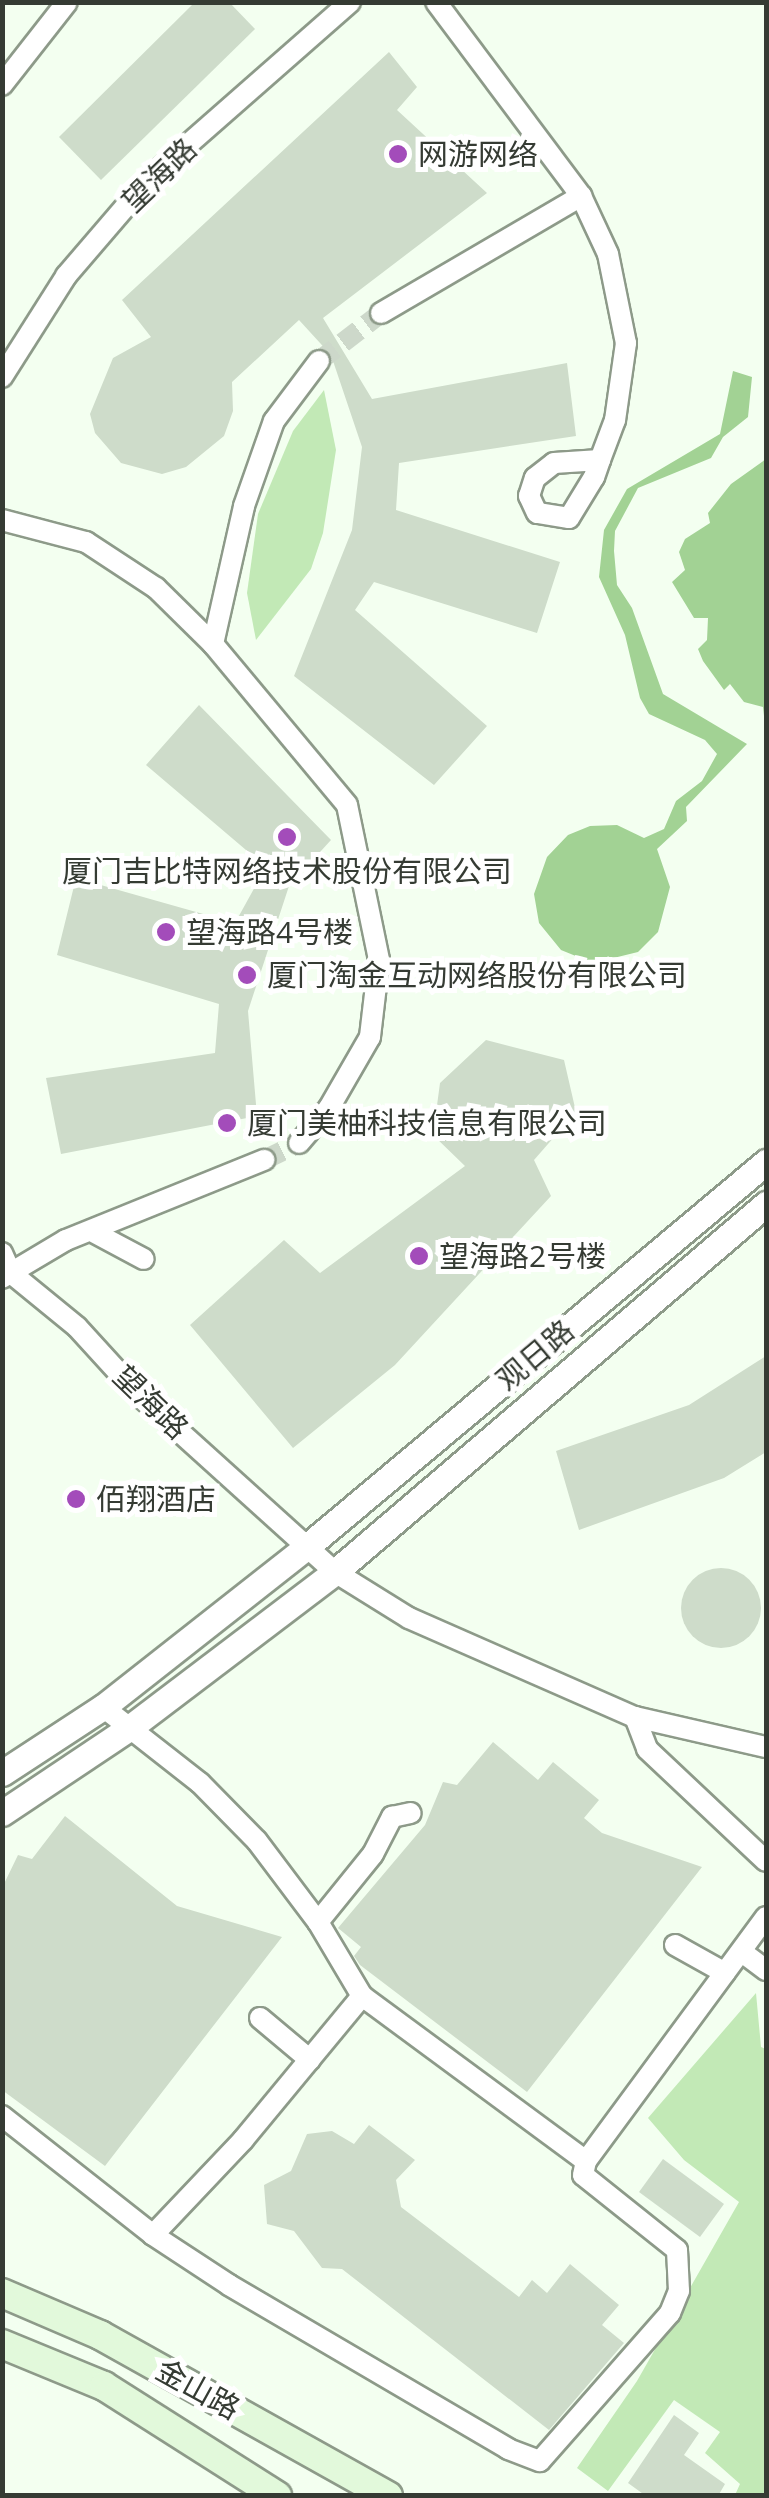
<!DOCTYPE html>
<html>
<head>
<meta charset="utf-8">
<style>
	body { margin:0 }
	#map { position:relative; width:769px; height:2498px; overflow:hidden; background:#f3fff0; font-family:"Open Sans","Noto Sans SC",sans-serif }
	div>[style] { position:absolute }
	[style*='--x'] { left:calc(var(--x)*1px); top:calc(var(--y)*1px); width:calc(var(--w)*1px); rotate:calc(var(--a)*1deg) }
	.green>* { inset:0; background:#c2e9b6 }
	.water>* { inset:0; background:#a2d294 }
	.building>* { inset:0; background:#cedcca }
	.round { border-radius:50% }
	.minor-tunnel>* { height:20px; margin-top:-10px; transform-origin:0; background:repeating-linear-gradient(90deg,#cdd8ca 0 20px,transparent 0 30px) }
	.roads { filter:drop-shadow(2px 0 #8d9a89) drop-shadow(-2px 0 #8d9a89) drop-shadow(0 2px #8d9a89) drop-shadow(0 -2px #8d9a89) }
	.minor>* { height:20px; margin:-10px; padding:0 10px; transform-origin:10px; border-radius:10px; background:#fff }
	.tertiary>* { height:25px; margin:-12.5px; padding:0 12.5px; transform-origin:12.5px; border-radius:12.5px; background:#fff }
	.secondary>* { height:28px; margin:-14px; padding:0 14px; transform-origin:14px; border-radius:14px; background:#e2f9db }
	.dots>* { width:28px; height:28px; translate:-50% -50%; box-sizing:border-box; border:5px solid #fff; border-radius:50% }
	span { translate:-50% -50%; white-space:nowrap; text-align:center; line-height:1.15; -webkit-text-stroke:10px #fff; paint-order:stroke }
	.poi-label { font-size:30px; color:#353b33 }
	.left { translate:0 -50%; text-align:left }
	.street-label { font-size:30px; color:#353b33 }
	.frame { position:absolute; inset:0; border:5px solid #353b33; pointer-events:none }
</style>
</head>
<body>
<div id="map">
	<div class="green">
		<i style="clip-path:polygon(324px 390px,336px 450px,323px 533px,311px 569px,256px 640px,247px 593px,258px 514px,293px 431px)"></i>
		<i style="clip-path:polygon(756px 1993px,761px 2047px,766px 2049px,766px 2495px,735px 2495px,740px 2484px,705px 2453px,720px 2432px,674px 2400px,608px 2491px,577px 2468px,637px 2381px,739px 2202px,684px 2160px,648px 2118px)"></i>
	</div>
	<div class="water">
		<i style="clip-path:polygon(733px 371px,752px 377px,748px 417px,723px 437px,711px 458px,638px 488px,615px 531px,614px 551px,617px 585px,632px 608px,663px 694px,747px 744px,686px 807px,687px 821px,657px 849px,670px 887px,658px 932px,638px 952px,593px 963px,561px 950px,539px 923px,534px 894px,547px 857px,568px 835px,590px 826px,617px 825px,644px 838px,664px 829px,676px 801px,702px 781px,717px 754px,705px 740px,649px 714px,640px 698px,625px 635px,599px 577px,604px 530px,627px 489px,720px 434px)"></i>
		<i style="clip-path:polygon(766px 459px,766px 716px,764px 716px,763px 707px,744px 702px,730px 684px,724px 690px,703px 661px,698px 649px,707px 640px,708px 618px,694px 618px,672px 582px,685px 570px,679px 552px,685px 539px,710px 523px,708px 513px,731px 484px)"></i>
	</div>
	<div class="building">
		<i style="clip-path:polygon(195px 2px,229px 2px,255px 29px,101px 180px,59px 137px)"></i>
		<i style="clip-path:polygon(389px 52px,417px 87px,397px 110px,487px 193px,323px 318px,372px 399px,567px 363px,576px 436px,399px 463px,396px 510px,560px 562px,537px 633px,374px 582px,355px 610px,487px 726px,434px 785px,294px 676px,352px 530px,362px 447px,331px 355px,299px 320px,232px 382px,233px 411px,224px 436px,186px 467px,162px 474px,121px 463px,95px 433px,90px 414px,113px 358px,151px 337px,122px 300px)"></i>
		<i style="clip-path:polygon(199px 705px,331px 840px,289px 886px,248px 1011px,257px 1116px,61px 1154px,46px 1078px,215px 1053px,219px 1004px,57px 955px,76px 878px,235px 923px,266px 867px,146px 765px)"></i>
		<i style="clip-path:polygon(486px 1040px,564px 1060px,576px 1112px,534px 1160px,551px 1196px,395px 1365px,293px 1448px,190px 1325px,284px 1240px,320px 1273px,465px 1166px,433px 1135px,440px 1083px)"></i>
		<i style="clip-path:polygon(766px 1356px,766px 1452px,724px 1478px,579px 1530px,556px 1451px,689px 1405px)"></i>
		<i class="round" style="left:681px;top:1568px;width:80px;height:80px"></i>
		<i style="clip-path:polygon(493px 1742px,538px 1780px,553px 1762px,599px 1800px,584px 1818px,602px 1833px,702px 1867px,527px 2092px,360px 1965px,354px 1956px,361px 1947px,338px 1928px,425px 1825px,443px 1782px,457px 1785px)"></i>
		<i style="clip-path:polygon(65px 1816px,177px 1906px,282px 1937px,105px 2166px,2px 2090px,2px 1888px,18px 1855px,32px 1859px)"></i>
		<i style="clip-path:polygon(369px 2125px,415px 2160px,396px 2180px,401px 2207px,519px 2297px,532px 2280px,547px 2293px,570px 2264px,619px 2305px,602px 2325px,624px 2343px,549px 2430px,342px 2269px,322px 2268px,294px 2231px,267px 2224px,264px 2185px,291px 2171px,307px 2134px,332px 2131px,354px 2144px)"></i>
		<i style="clip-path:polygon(663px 2159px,724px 2204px,700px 2237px,639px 2192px)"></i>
		<i style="clip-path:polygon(674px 2415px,699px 2433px,684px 2455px,725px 2484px,718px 2496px,646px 2496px,628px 2483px)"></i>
	</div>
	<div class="minor-tunnel">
		<i style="--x:319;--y:361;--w:78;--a:-37.7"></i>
		<i style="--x:264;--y:1160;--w:39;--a:-26"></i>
	</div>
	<div class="roads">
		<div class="minor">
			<i style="--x:436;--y:2;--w:242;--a:53.2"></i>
			<i style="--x:581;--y:196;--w:64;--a:65"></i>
			<i style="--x:608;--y:254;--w:91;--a:78.6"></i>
			<i style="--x:626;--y:343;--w:78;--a:98.1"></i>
			<i style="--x:615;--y:420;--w:43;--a:110.6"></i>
			<i style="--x:600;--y:460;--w:18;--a:109"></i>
			<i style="--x:594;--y:477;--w:48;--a:121.4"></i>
			<i style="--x:569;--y:518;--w:32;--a:-171"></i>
			<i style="--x:537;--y:513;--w:19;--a:-115"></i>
			<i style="--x:529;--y:496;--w:19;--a:-72"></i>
			<i style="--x:535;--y:478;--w:24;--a:-38"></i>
			<i style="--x:554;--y:463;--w:46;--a:-3.7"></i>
			<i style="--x:2;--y:85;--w:105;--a:-51.9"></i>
			<i style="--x:381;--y:313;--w:232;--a:-30.3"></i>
			<i style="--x:2;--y:377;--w:120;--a:-57.6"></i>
			<i style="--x:66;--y:276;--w:130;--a:-49.4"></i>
			<i style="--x:151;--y:177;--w:265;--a:-41.3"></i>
			<i style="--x:2;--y:520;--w:87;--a:14.7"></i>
			<i style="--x:86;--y:542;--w:84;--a:33.3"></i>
			<i style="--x:156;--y:588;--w:80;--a:44.5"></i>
			<i style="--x:213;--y:644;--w:209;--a:50.2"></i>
			<i style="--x:347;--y:805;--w:158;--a:78.3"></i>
			<i style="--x:379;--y:960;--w:78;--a:96.7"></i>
			<i style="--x:370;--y:1037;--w:82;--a:120"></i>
			<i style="--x:329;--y:1108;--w:46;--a:130.6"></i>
			<i style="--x:213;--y:644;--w:141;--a:-77.3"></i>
			<i style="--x:244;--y:506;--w:90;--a:-70.6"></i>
			<i style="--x:274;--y:421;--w:75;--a:-53.1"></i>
			<i style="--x:95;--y:1233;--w:55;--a:28"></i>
			<i style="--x:2;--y:1253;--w:22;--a:66"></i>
			<i style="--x:11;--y:1273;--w:85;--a:39.3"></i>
			<i style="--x:77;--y:1327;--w:93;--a:47.6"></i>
			<i style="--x:140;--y:1396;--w:263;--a:42.1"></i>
			<i style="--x:335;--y:1572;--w:87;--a:31.9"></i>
			<i style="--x:409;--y:1618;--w:247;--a:23.7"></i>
			<i style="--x:635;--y:1717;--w:134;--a:12.9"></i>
			<i style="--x:2;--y:1278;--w:74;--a:-30.7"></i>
			<i style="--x:66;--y:1240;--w:214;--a:-22"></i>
			<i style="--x:103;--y:1707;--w:123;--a:38.1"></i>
			<i style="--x:200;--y:1783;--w:81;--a:45.5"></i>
			<i style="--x:257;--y:1841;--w:101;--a:53"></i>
			<i style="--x:318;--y:1922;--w:86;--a:59.3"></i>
			<i style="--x:362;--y:1996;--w:278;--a:36.4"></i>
			<i style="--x:586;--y:2161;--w:303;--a:-53.6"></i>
			<i style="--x:635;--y:1717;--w:34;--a:69"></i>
			<i style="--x:647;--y:1749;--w:163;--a:43.3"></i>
			<i style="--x:318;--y:1922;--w:87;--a:-51"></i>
			<i style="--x:373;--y:1854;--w:42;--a:-62.8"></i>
			<i style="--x:392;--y:1817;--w:19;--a:-12"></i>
			<i style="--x:675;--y:1945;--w:57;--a:29.2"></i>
			<i style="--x:742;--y:1952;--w:30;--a:37"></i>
			<i style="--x:260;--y:2018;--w:65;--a:40"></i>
			<i style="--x:2;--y:2116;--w:192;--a:38.2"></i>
			<i style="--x:153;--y:2235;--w:91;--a:33.3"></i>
			<i style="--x:229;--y:2285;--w:324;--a:30.4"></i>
			<i style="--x:508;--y:2449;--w:34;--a:21"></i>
			<i style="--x:540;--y:2461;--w:197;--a:-48.7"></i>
			<i style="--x:670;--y:2313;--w:24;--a:-68"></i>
			<i style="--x:679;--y:2291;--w:41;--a:-92.8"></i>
			<i style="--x:677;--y:2250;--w:120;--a:-141.4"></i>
			<i style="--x:583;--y:2175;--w:14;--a:-78"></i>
			<i style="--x:153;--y:2235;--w:131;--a:-46.5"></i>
			<i style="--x:243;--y:2140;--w:187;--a:-50.4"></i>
		</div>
		<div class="tertiary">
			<i style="--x:2;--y:1773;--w:121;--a:-33.2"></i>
			<i style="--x:103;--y:1707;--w:256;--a:-38.2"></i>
			<i style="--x:304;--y:1549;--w:603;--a:-39.95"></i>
			<i style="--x:2;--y:1813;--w:156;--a:-33.8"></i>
			<i style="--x:132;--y:1726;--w:255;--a:-37.2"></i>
			<i style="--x:335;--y:1572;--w:567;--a:-40.49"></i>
		</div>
		<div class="secondary">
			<i style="--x:2;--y:2293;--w:107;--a:23.2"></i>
			<i style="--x:100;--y:2335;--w:330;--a:29.2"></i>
			<i style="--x:2;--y:2344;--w:110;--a:22.4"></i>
			<i style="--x:104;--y:2386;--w:205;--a:32.4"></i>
		</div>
	</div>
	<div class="dots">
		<i style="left:398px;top:154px;background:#a34cba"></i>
		<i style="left:287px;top:837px;background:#a34cba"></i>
		<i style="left:166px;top:932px;background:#a34cba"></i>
		<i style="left:247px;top:975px;background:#a34cba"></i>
		<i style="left:227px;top:1123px;background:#a34cba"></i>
		<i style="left:419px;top:1256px;background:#a34cba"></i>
		<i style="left:76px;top:1499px;background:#a34cba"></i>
	</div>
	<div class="poi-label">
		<span class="left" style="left:418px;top:154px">网游网络</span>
		<span style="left:287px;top:871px">厦门吉比特网络技术股份有限公司</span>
		<span class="left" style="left:186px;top:932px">望海路4号楼</span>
		<span class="left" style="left:267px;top:975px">厦门淘金互动网络股份有限公司</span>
		<span class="left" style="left:247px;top:1123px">厦门美柚科技信息有限公司</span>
		<span class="left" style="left:439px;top:1256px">望海路2号楼</span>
		<span class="left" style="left:96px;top:1499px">佰翔酒店</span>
	</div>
	<div class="street-label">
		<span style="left:159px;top:175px;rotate:-44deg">望海路</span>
		<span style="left:535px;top:1355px;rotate:-40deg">观日路</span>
		<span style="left:151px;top:1402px;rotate:44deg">望海路</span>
		<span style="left:198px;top:2389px;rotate:29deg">金山路</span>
	</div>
	<div class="frame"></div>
</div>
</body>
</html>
